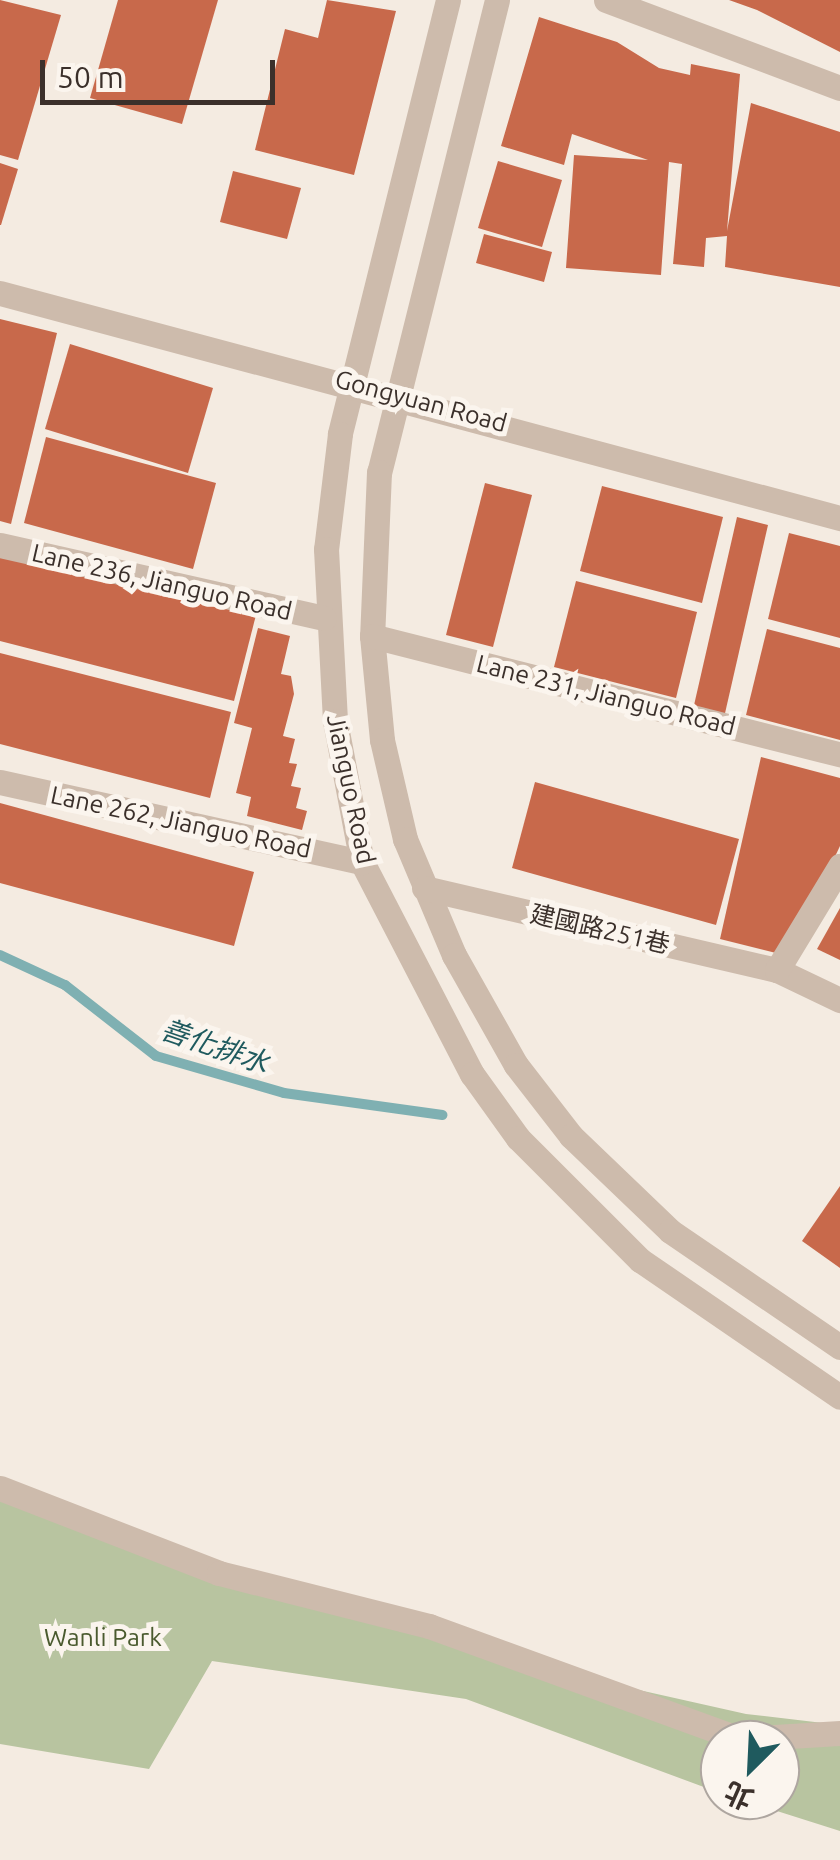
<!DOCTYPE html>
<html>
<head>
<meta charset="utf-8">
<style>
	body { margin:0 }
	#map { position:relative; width:840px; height:1860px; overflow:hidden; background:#f4ebe1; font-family:Ubuntu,"Noto Sans TC",sans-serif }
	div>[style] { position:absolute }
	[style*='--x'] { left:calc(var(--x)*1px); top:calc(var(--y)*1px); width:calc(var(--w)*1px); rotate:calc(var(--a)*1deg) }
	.green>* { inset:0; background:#b8c4a0 }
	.stream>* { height:10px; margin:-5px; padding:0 5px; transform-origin:5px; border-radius:5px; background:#7fb0b2 }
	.building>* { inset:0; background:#c8694b }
	.minor>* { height:25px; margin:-12.5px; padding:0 12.5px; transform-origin:12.5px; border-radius:12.5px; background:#cdbbac }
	span { translate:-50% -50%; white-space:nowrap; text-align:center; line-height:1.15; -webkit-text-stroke:10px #fbf5ee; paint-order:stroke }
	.street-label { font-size:25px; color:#3b302b }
	.park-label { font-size:25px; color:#4a5a2e }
	.water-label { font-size:28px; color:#1f5a5e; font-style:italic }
	.north { position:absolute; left:700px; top:1720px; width:100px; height:100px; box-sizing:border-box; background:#fbf5ee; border:2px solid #aea6a0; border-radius:50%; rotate:204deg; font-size:28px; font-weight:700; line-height:40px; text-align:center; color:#3b302b }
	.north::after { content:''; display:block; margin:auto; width:35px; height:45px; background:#1f5a5e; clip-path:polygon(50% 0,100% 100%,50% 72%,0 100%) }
	.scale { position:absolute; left:40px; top:60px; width:235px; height:45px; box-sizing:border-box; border:5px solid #3b302b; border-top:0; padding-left:12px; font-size:30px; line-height:35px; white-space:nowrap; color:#3b302b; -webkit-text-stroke:8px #fbf5ee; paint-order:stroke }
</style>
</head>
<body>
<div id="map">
	<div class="green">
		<i style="clip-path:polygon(0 1485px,118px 1533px,581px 1677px,746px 1714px,840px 1725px,840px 1831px,742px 1800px,780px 1800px,780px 1740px,720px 1740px,720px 1793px,466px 1699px,212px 1661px,149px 1769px,0 1744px)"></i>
	</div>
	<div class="stream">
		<i style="--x:0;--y:955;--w:72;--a:24.8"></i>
		<i style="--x:65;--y:985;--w:115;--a:38"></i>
		<i style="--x:156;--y:1056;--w:133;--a:16.1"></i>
		<i style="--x:284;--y:1093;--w:160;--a:7.9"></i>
	</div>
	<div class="building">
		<i style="clip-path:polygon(0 0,61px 15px,18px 160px,0 155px)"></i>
		<i style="clip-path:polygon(118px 0,218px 0,182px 124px,90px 98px)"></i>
		<i style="clip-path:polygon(327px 0,396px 11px,354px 175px,255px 150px,285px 29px,318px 38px)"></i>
		<i style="clip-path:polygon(729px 0,840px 0,840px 52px,757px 10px)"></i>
		<i style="clip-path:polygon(539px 17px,617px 42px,659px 68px,690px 75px,691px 64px,740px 74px,727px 231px,751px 103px,840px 132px,840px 287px,725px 267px,727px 236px,706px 238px,704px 267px,673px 264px,682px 164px,669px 162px,661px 275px,566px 268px,574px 155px,648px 160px,572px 134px,564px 165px,501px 146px)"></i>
		<i style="clip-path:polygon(498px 161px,562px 180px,542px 247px,478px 228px)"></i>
		<i style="clip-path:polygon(0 163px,18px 169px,1px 225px,0 225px)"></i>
		<i style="clip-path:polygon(233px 171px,301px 188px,287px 239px,220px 222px)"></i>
		<i style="clip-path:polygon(484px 234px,552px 252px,544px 282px,476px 263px)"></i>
		<i style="clip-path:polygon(0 319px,57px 333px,11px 524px,0 521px)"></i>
		<i style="clip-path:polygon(70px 344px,213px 388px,188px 473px,45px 429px)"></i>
		<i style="clip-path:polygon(46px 437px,216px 483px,193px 569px,24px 523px)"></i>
		<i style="clip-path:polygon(485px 483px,532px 495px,493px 647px,446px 635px)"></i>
		<i style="clip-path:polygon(602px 486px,723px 517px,702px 603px,580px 571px)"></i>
		<i style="clip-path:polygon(737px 517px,768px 525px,723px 722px,692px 714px)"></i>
		<i style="clip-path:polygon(789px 533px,840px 546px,840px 638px,768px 619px)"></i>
		<i style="clip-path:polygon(0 550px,256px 615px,234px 701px,0 641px)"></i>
		<i style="clip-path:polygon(576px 581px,697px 612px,676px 698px,554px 667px)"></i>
		<i style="clip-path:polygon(258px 628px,290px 636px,281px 674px,291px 676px,294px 694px,283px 736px,295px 739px,289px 763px,297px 764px,291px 786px,301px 788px,296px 808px,307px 811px,302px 830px,247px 816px,251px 797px,236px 793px,252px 728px,234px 723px)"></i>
		<i style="clip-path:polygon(767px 629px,840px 648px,840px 740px,746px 715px)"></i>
		<i style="clip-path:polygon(0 653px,231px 712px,210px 798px,0 744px)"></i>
		<i style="clip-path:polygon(761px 757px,840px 778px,840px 846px,788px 956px,720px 939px)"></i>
		<i style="clip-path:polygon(535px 782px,739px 839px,716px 925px,512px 868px)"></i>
		<i style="clip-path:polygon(0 803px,254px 872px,234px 946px,0 883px)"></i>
		<i style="clip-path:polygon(840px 908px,840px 960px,817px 949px)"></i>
		<i style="clip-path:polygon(840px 1186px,840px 1268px,802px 1241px)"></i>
	</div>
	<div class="minor">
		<i style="--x:448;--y:0;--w:447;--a:104"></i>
		<i style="--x:340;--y:434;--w:116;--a:96.9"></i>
		<i style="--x:326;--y:549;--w:172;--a:87"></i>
		<i style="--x:335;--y:721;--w:144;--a:79.2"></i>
		<i style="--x:362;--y:862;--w:239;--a:62.6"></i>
		<i style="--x:472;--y:1074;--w:79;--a:54.3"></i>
		<i style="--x:518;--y:1138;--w:173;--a:45"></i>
		<i style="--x:640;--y:1260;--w:242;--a:34.4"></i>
		<i style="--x:497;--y:0;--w:487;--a:104"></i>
		<i style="--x:379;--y:472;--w:164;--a:92.4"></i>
		<i style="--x:372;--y:636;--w:104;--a:84.5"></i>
		<i style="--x:382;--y:740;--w:102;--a:76.9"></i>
		<i style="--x:405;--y:839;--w:126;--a:67.1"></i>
		<i style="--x:454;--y:955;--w:126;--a:60.6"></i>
		<i style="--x:516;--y:1065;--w:90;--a:52.2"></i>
		<i style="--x:571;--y:1136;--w:137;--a:43.8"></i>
		<i style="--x:670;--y:1231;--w:206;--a:34.3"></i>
		<i style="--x:606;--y:0;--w:250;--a:20.6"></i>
		<i style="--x:0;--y:293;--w:870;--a:15"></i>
		<i style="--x:0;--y:545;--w:332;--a:12.7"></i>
		<i style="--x:372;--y:636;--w:483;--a:14.2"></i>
		<i style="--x:0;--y:782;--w:371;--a:12.5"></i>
		<i style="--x:424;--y:888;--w:362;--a:13.1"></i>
		<i style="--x:777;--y:970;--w:70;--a:25.5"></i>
		<i style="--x:777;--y:970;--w:122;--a:-58.8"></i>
		<i style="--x:0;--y:1488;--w:235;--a:21.2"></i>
		<i style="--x:219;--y:1573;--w:217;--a:14.2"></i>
		<i style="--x:429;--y:1626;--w:330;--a:20"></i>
		<i style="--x:739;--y:1739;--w:101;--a:-3.4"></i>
	</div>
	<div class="street-label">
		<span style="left:421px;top:401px;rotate:15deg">Gongyuan Road</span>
		<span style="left:162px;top:582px;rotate:13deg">Lane 236, Jianguo Road</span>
		<span style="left:606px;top:695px;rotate:14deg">Lane 231, Jianguo Road</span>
		<span style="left:351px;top:789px;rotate:78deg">Jianguo Road</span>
		<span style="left:181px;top:822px;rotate:12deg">Lane 262, Jianguo Road</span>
		<span style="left:600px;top:929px;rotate:13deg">建國路251巷</span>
	</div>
	<div class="park-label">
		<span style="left:103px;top:1637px">Wanli Park</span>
	</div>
	<div class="water-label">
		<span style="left:215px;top:1046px;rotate:19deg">善化排水</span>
	</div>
	<div class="north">北</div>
	<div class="scale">50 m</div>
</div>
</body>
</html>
